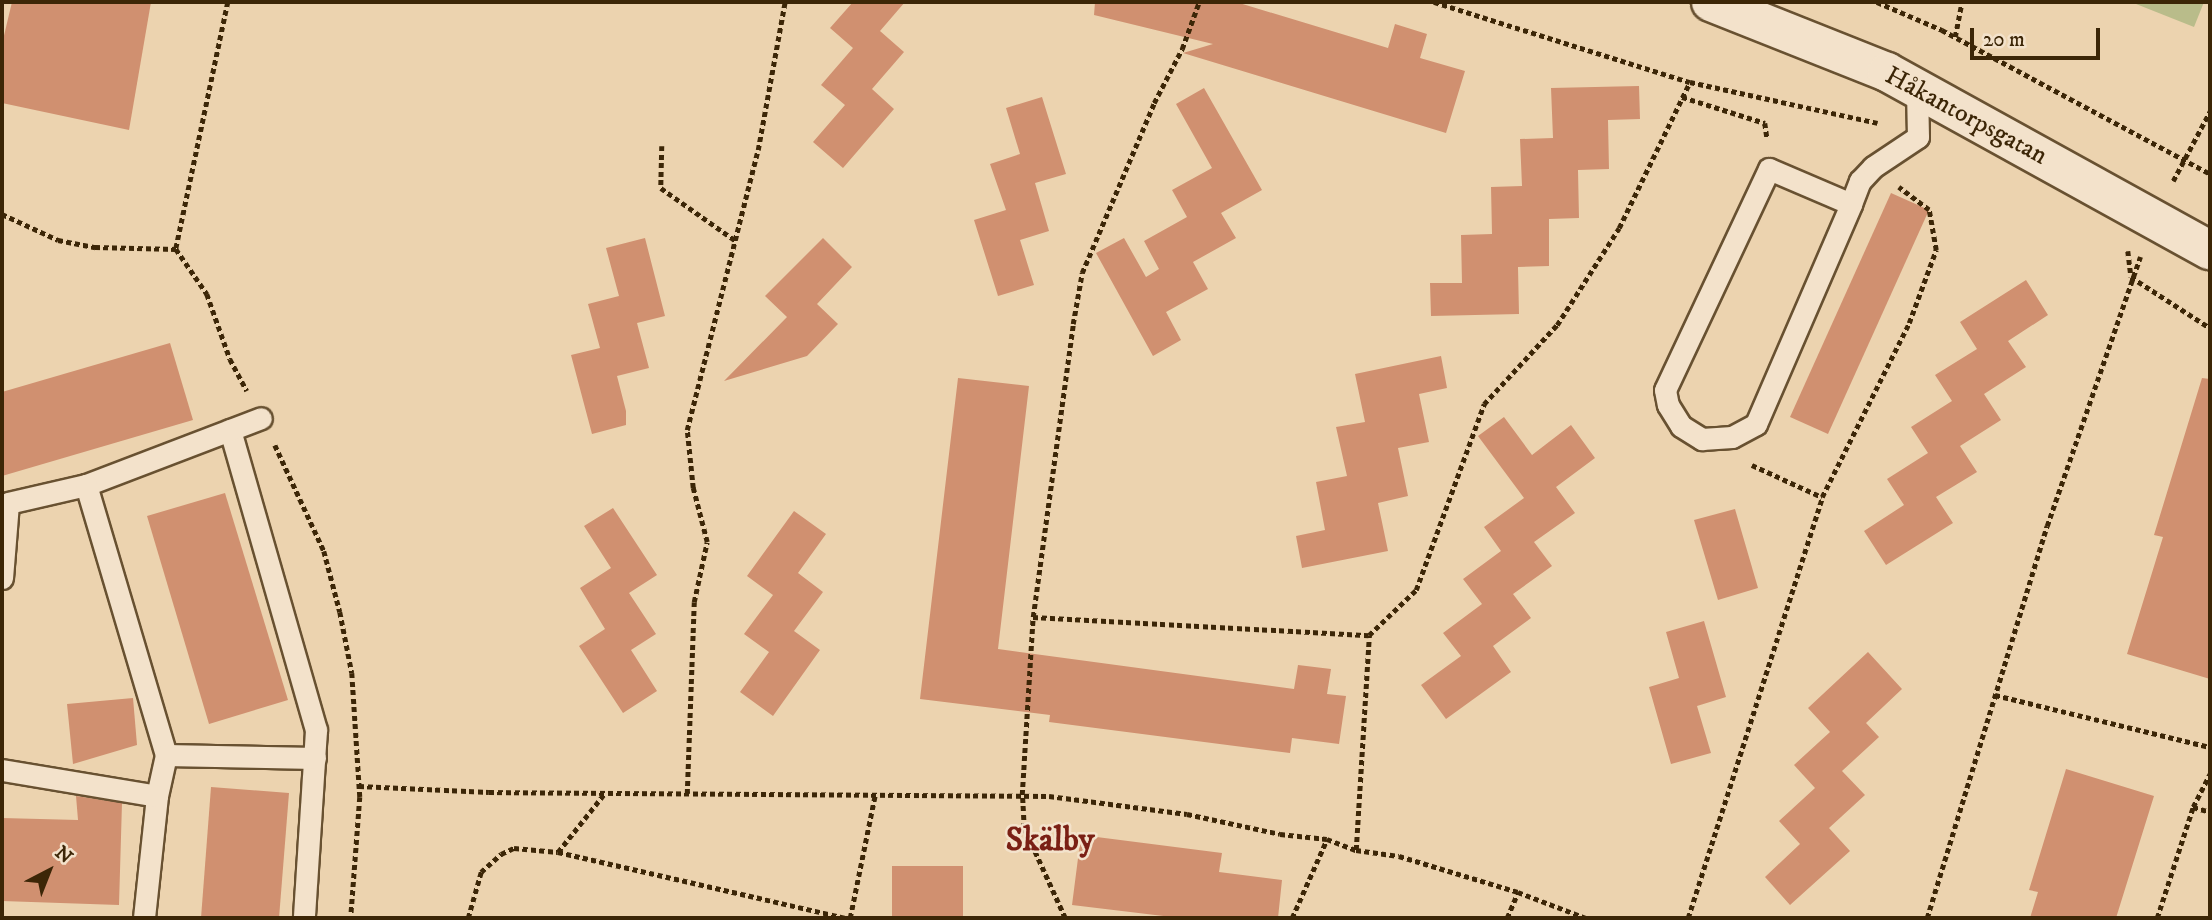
<!DOCTYPE html>
<html>
<head>
<meta charset="utf-8">
<style>
	body { margin:0 }
	#map { position:relative; width:2212px; height:920px; overflow:hidden; background:#ecd3af; font-family:"IM FELL DW Pica",serif }
	div>[style] { position:absolute }
	[style*='--x'] { left:calc(var(--x)*1px); top:calc(var(--y)*1px); width:calc(var(--w)*1px); rotate:calc(var(--a)*1deg) }
	.green>* { inset:0; background:#b9bc8a }
	.building>* { inset:0; background:#d09070 }
	.path>* { height:4.5px; margin-top:-2.25px; transform-origin:0; background:repeating-linear-gradient(90deg,#3c2607 0 5px,transparent 0 8.5px) }
	.roads { filter:drop-shadow(2px 0 #685131) drop-shadow(-2px 0 #685131) drop-shadow(0 2px #685131) drop-shadow(0 -2px #685131) }
	.service>* { height:21px; margin:-10.5px; padding:0 10.5px; transform-origin:10.5px; border-radius:10.5px; background:#f3e2cb }
	.minor>* { height:38px; margin:-19px; padding:0 19px; transform-origin:19px; border-radius:19px; background:#f3e2cb }
	span { translate:-50% -50%; white-space:nowrap; text-align:center; line-height:1.15; -webkit-text-stroke:5px #f3e2cb; paint-order:stroke }
	.street-label { font-size:26px; color:#3c2607 }
	.district-label { font-size:33px; color:#7a1f14; font-weight:700 }
	.frame { position:absolute; inset:0; border:4px solid #3c2607; pointer-events:none }
	.north { position:absolute; left:14px; top:836px; width:70px; height:70px; -webkit-text-stroke:5px #f3e2cb; paint-order:stroke; rotate:42deg; font-size:19px; font-weight:700; line-height:28px; text-align:center; color:#3c2607 }
	.north::after { content:''; display:block; margin:auto; width:24px; height:32px; background:#3c2607; clip-path:polygon(50% 0,100% 100%,50% 72%,0 100%) }
	.scale { position:absolute; left:1970px; top:28px; width:130px; height:32px; box-sizing:border-box; border:4px solid #3c2607; border-top:0; padding-left:9px; font-size:21px; line-height:24px; white-space:nowrap; color:#3c2607; -webkit-text-stroke:5px #f3e2cb; paint-order:stroke }
</style>
</head>
<body>
<div id="map">
	<div class="green">
		<i style="clip-path:polygon(2131px 2px,2204px 2px,2194px 27px)"></i>
	</div>
	<div class="building">
		<i style="clip-path:polygon(12px 2px,151px 2px,129px 130px,2px 103px,2px 44px)"></i>
		<i style="clip-path:polygon(853px 2px,905px 2px,880px 31px,904px 52px,872px 89px,894px 109px,843px 168px,813px 142px,845px 105px,821px 85px,853px 48px,830px 28px)"></i>
		<i style="clip-path:polygon(1095px 2px,1236px 2px,1388px 48px,1395px 24px,1427px 34px,1420px 58px,1465px 71px,1446px 133px,1183px 53px,1213px 44px,1094px 15px)"></i>
		<i style="clip-path:polygon(1639px 86px,1640px 119px,1608px 120px,1609px 169px,1578px 170px,1579px 218px,1549px 219px,1549px 266px,1518px 267px,1519px 314px,1431px 316px,1430px 283px,1462px 283px,1461px 235px,1492px 234px,1491px 187px,1522px 186px,1520px 139px,1553px 138px,1551px 88px)"></i>
		<i style="clip-path:polygon(1204px 88px,1262px 190px,1221px 213px,1236px 238px,1193px 262px,1208px 289px,1166px 312px,1181px 340px,1153px 356px,1096px 253px,1124px 238px,1146px 277px,1159px 269px,1144px 241px,1187px 217px,1172px 190px,1212px 168px,1176px 104px)"></i>
		<i style="clip-path:polygon(1042px 97px,1066px 174px,1035px 183px,1049px 231px,1020px 240px,1034px 285px,998px 296px,974px 220px,1006px 210px,990px 164px,1020px 154px,1006px 108px)"></i>
		<i style="clip-path:polygon(1891px 193px,1929px 210px,1828px 434px,1790px 417px)"></i>
		<i style="clip-path:polygon(645px 238px,665px 316px,637px 323px,649px 368px,617px 376px,626px 411px,626px 425px,592px 434px,571px 355px,600px 348px,588px 304px,619px 296px,606px 248px)"></i>
		<i style="clip-path:polygon(823px 238px,852px 267px,817px 304px,838px 324px,807px 356px,724px 381px,787px 317px,765px 296px)"></i>
		<i style="clip-path:polygon(2026px 280px,2048px 315px,2008px 341px,2026px 367px,1984px 394px,2001px 420px,1960px 446px,1977px 472px,1936px 497px,1953px 523px,1886px 565px,1864px 531px,1904px 505px,1887px 479px,1928px 453px,1911px 427px,1952px 401px,1935px 375px,1977px 349px,1960px 322px)"></i>
		<i style="clip-path:polygon(170px 343px,193px 420px,2px 476px,2px 392px)"></i>
		<i style="clip-path:polygon(1441px 356px,1447px 388px,1419px 394px,1429px 442px,1398px 448px,1408px 496px,1378px 503px,1388px 551px,1302px 568px,1296px 536px,1325px 530px,1316px 482px,1347px 476px,1336px 427px,1365px 422px,1355px 374px)"></i>
		<i style="clip-path:polygon(958px 378px,1029px 386px,998px 649px,1294px 689px,1298px 665px,1331px 669px,1327px 694px,1346px 696px,1339px 744px,1292px 738px,1290px 753px,1049px 722px,1050px 715px,920px 699px)"></i>
		<i style="clip-path:polygon(2202px 378px,2210px 379px,2210px 679px,2127px 654px,2163px 537px,2154px 535px)"></i>
		<i style="clip-path:polygon(1504px 417px,1532px 455px,1571px 425px,1595px 458px,1556px 487px,1575px 513px,1534px 542px,1552px 566px,1513px 594px,1531px 618px,1493px 646px,1511px 672px,1446px 719px,1421px 685px,1461px 656px,1443px 633px,1482px 604px,1463px 579px,1501px 551px,1484px 527px,1524px 498px,1478px 436px)"></i>
		<i style="clip-path:polygon(225px 493px,288px 700px,209px 724px,147px 516px)"></i>
		<i style="clip-path:polygon(613px 508px,657px 575px,629px 593px,656px 634px,631px 650px,657px 691px,623px 713px,579px 646px,605px 629px,580px 588px,611px 568px,584px 526px)"></i>
		<i style="clip-path:polygon(1735px 509px,1758px 588px,1718px 600px,1694px 520px)"></i>
		<i style="clip-path:polygon(794px 511px,826px 534px,798px 573px,823px 592px,794px 631px,820px 650px,773px 716px,740px 692px,769px 652px,744px 634px,773px 595px,747px 576px)"></i>
		<i style="clip-path:polygon(1704px 621px,1726px 697px,1697px 706px,1711px 753px,1671px 764px,1649px 687px,1679px 678px,1666px 632px)"></i>
		<i style="clip-path:polygon(1868px 652px,1902px 689px,1866px 723px,1879px 737px,1842px 771px,1865px 795px,1829px 828px,1850px 851px,1790px 905px,1765px 877px,1800px 844px,1779px 821px,1815px 788px,1794px 765px,1830px 732px,1808px 708px)"></i>
		<i style="clip-path:polygon(133px 698px,137px 745px,73px 764px,67px 704px)"></i>
		<i style="clip-path:polygon(2066px 769px,2154px 796px,2116px 918px,2030px 918px,2038px 892px,2029px 890px)"></i>
		<i style="clip-path:polygon(211px 787px,289px 793px,279px 918px,201px 918px)"></i>
		<i style="clip-path:polygon(76px 796px,122px 803px,119px 905px,2px 901px,2px 818px,78px 820px)"></i>
		<i style="clip-path:polygon(1081px 835px,1222px 853px,1219px 872px,1282px 880px,1278px 918px,1180px 918px,1072px 905px)"></i>
		<i style="clip-path:polygon(892px 866px,963px 866px,963px 918px,892px 918px)"></i>
	</div>
	<div class="path">
		<i style="--x:228;--y:2;--w:252;--a:101.9"></i>
		<i style="--x:176;--y:249;--w:55;--a:55.4"></i>
		<i style="--x:207;--y:294;--w:69;--a:70.5"></i>
		<i style="--x:230;--y:359;--w:36;--a:62"></i>
		<i style="--x:1434;--y:2;--w:268;--a:17.4"></i>
		<i style="--x:1690;--y:82;--w:192;--a:12.3"></i>
		<i style="--x:1877;--y:2;--w:71;--a:23.3"></i>
		<i style="--x:1942;--y:30;--w:304;--a:28.2"></i>
		<i style="--x:1955;--y:37;--w:36;--a:-79"></i>
		<i style="--x:1682;--y:97;--w:87;--a:17.4"></i>
		<i style="--x:1765;--y:123;--w:14;--a:82"></i>
		<i style="--x:662;--y:146;--w:42;--a:91.4"></i>
		<i style="--x:661;--y:188;--w:92;--a:35.2"></i>
		<i style="--x:2173;--y:181;--w:79;--a:-62.1"></i>
		<i style="--x:2;--y:214;--w:62;--a:24.9"></i>
		<i style="--x:58;--y:240;--w:38;--a:11"></i>
		<i style="--x:95;--y:247;--w:81;--a:1.4"></i>
		<i style="--x:2128;--y:251;--w:26;--a:83"></i>
		<i style="--x:2131;--y:277;--w:94;--a:32.8"></i>
		<i style="--x:275;--y:445;--w:117;--a:65.2"></i>
		<i style="--x:324;--y:551;--w:63;--a:75.3"></i>
		<i style="--x:340;--y:612;--w:62;--a:78.9"></i>
		<i style="--x:352;--y:673;--w:124;--a:86.3"></i>
		<i style="--x:360;--y:797;--w:121;--a:94.3"></i>
		<i style="--x:1752;--y:465;--w:77;--a:24.6"></i>
		<i style="--x:1033;--y:617;--w:336;--a:3.1"></i>
		<i style="--x:1995;--y:695;--w:221;--a:13.6"></i>
		<i style="--x:359;--y:786;--w:130;--a:2.6"></i>
		<i style="--x:489;--y:792;--w:560;--a:0.41"></i>
		<i style="--x:1049;--y:796;--w:139;--a:7.4"></i>
		<i style="--x:1187;--y:814;--w:95;--a:12.1"></i>
		<i style="--x:1280;--y:834;--w:47;--a:6.1"></i>
		<i style="--x:1327;--y:839;--w:31;--a:21"></i>
		<i style="--x:1356;--y:850;--w:43;--a:7.9"></i>
		<i style="--x:1399;--y:856;--w:124;--a:16.8"></i>
		<i style="--x:1518;--y:892;--w:73;--a:20.9"></i>
		<i style="--x:687;--y:794;--w:192;--a:-87.9"></i>
		<i style="--x:694;--y:602;--w:61;--a:-77.8"></i>
		<i style="--x:707;--y:542;--w:56;--a:-104.5"></i>
		<i style="--x:693;--y:488;--w:58;--a:-95.9"></i>
		<i style="--x:687;--y:430;--w:289;--a:-75.8"></i>
		<i style="--x:758;--y:150;--w:150;--a:-79.7"></i>
		<i style="--x:2193;--y:807;--w:18;--a:16"></i>
		<i style="--x:1356;--y:850;--w:215;--a:-86.5"></i>
		<i style="--x:1369;--y:635;--w:65;--a:-43.8"></i>
		<i style="--x:1416;--y:590;--w:198;--a:-69.9"></i>
		<i style="--x:1484;--y:404;--w:108;--a:-47.3"></i>
		<i style="--x:1557;--y:325;--w:115;--a:-57.4"></i>
		<i style="--x:1619;--y:228;--w:162;--a:-64.1"></i>
		<i style="--x:558;--y:852;--w:75;--a:-51.5"></i>
		<i style="--x:468;--y:918;--w:48;--a:-74.2"></i>
		<i style="--x:481;--y:872;--w:27;--a:-42"></i>
		<i style="--x:501;--y:854;--w:14;--a:-25"></i>
		<i style="--x:514;--y:848;--w:44;--a:5.2"></i>
		<i style="--x:558;--y:852;--w:296;--a:12.9"></i>
		<i style="--x:850;--y:918;--w:126;--a:-78.5"></i>
		<i style="--x:1065;--y:918;--w:99;--a:-114.5"></i>
		<i style="--x:1024;--y:828;--w:33;--a:-93"></i>
		<i style="--x:1022;--y:795;--w:178;--a:-86.5"></i>
		<i style="--x:1033;--y:617;--w:296;--a:-82.2"></i>
		<i style="--x:1073;--y:324;--w:52;--a:-80"></i>
		<i style="--x:1082;--y:273;--w:185;--a:-67"></i>
		<i style="--x:1154;--y:103;--w:61;--a:-62.6"></i>
		<i style="--x:1182;--y:49;--w:50;--a:-70.1"></i>
		<i style="--x:1292;--y:918;--w:86;--a:-66.1"></i>
		<i style="--x:1507;--y:918;--w:28;--a:-67"></i>
		<i style="--x:1688;--y:918;--w:442;--a:-72.3"></i>
		<i style="--x:1822;--y:497;--w:195;--a:-63.4"></i>
		<i style="--x:1909;--y:323;--w:78;--a:-69.7"></i>
		<i style="--x:1936;--y:250;--w:41;--a:-99.9"></i>
		<i style="--x:1929;--y:210;--w:38;--a:-143"></i>
		<i style="--x:1927;--y:918;--w:410;--a:-73"></i>
		<i style="--x:2047;--y:526;--w:285;--a:-70.9"></i>
		<i style="--x:2157;--y:918;--w:117;--a:-72"></i>
		<i style="--x:2193;--y:807;--w:37;--a:-63"></i>
	</div>
	<div class="roads">
		<div class="service">
			<i style="--x:1851;--y:204;--w:89;--a:-156.9"></i>
			<i style="--x:1769;--y:169;--w:244;--a:115.2"></i>
			<i style="--x:1665;--y:390;--w:15;--a:79"></i>
			<i style="--x:1668;--y:405;--w:25;--a:58"></i>
			<i style="--x:1681;--y:426;--w:25;--a:32"></i>
			<i style="--x:1702;--y:439;--w:30;--a:-4"></i>
			<i style="--x:1732;--y:437;--w:27;--a:-28"></i>
			<i style="--x:1756;--y:424;--w:240;--a:-66.6"></i>
			<i style="--x:1851;--y:204;--w:25;--a:-69"></i>
			<i style="--x:1860;--y:181;--w:19;--a:-47"></i>
			<i style="--x:1873;--y:167;--w:54;--a:-33.7"></i>
			<i style="--x:1918;--y:137;--w:48;--a:-91.2"></i>
			<i style="--x:230;--y:430;--w:312;--a:74"></i>
			<i style="--x:316;--y:730;--w:188;--a:93.7"></i>
			<i style="--x:86;--y:485;--w:187;--a:-20.9"></i>
			<i style="--x:2;--y:578;--w:75;--a:-85.4"></i>
			<i style="--x:8;--y:503;--w:80;--a:-13"></i>
			<i style="--x:86;--y:485;--w:282;--a:73.5"></i>
			<i style="--x:166;--y:755;--w:42;--a:102.4"></i>
			<i style="--x:157;--y:796;--w:123;--a:96.1"></i>
			<i style="--x:166;--y:755;--w:149;--a:1.2"></i>
			<i style="--x:2;--y:770;--w:157;--a:9.5"></i>
		</div>
		<div class="minor">
			<i style="--x:1711;--y:2;--w:189;--a:21.7"></i>
			<i style="--x:1887;--y:72;--w:369;--a:28.9"></i>
		</div>
	</div>
	<div class="street-label">
		<span style="left:1966px;top:116px;rotate:28deg">Håkantorpsgatan</span>
	</div>
	<div class="district-label">
		<span style="left:1050px;top:841px">Skälby</span>
	</div>
	<div class="frame"></div>
	<div class="north">N</div>
	<div class="scale">20 m</div>
</div>
</body>
</html>
